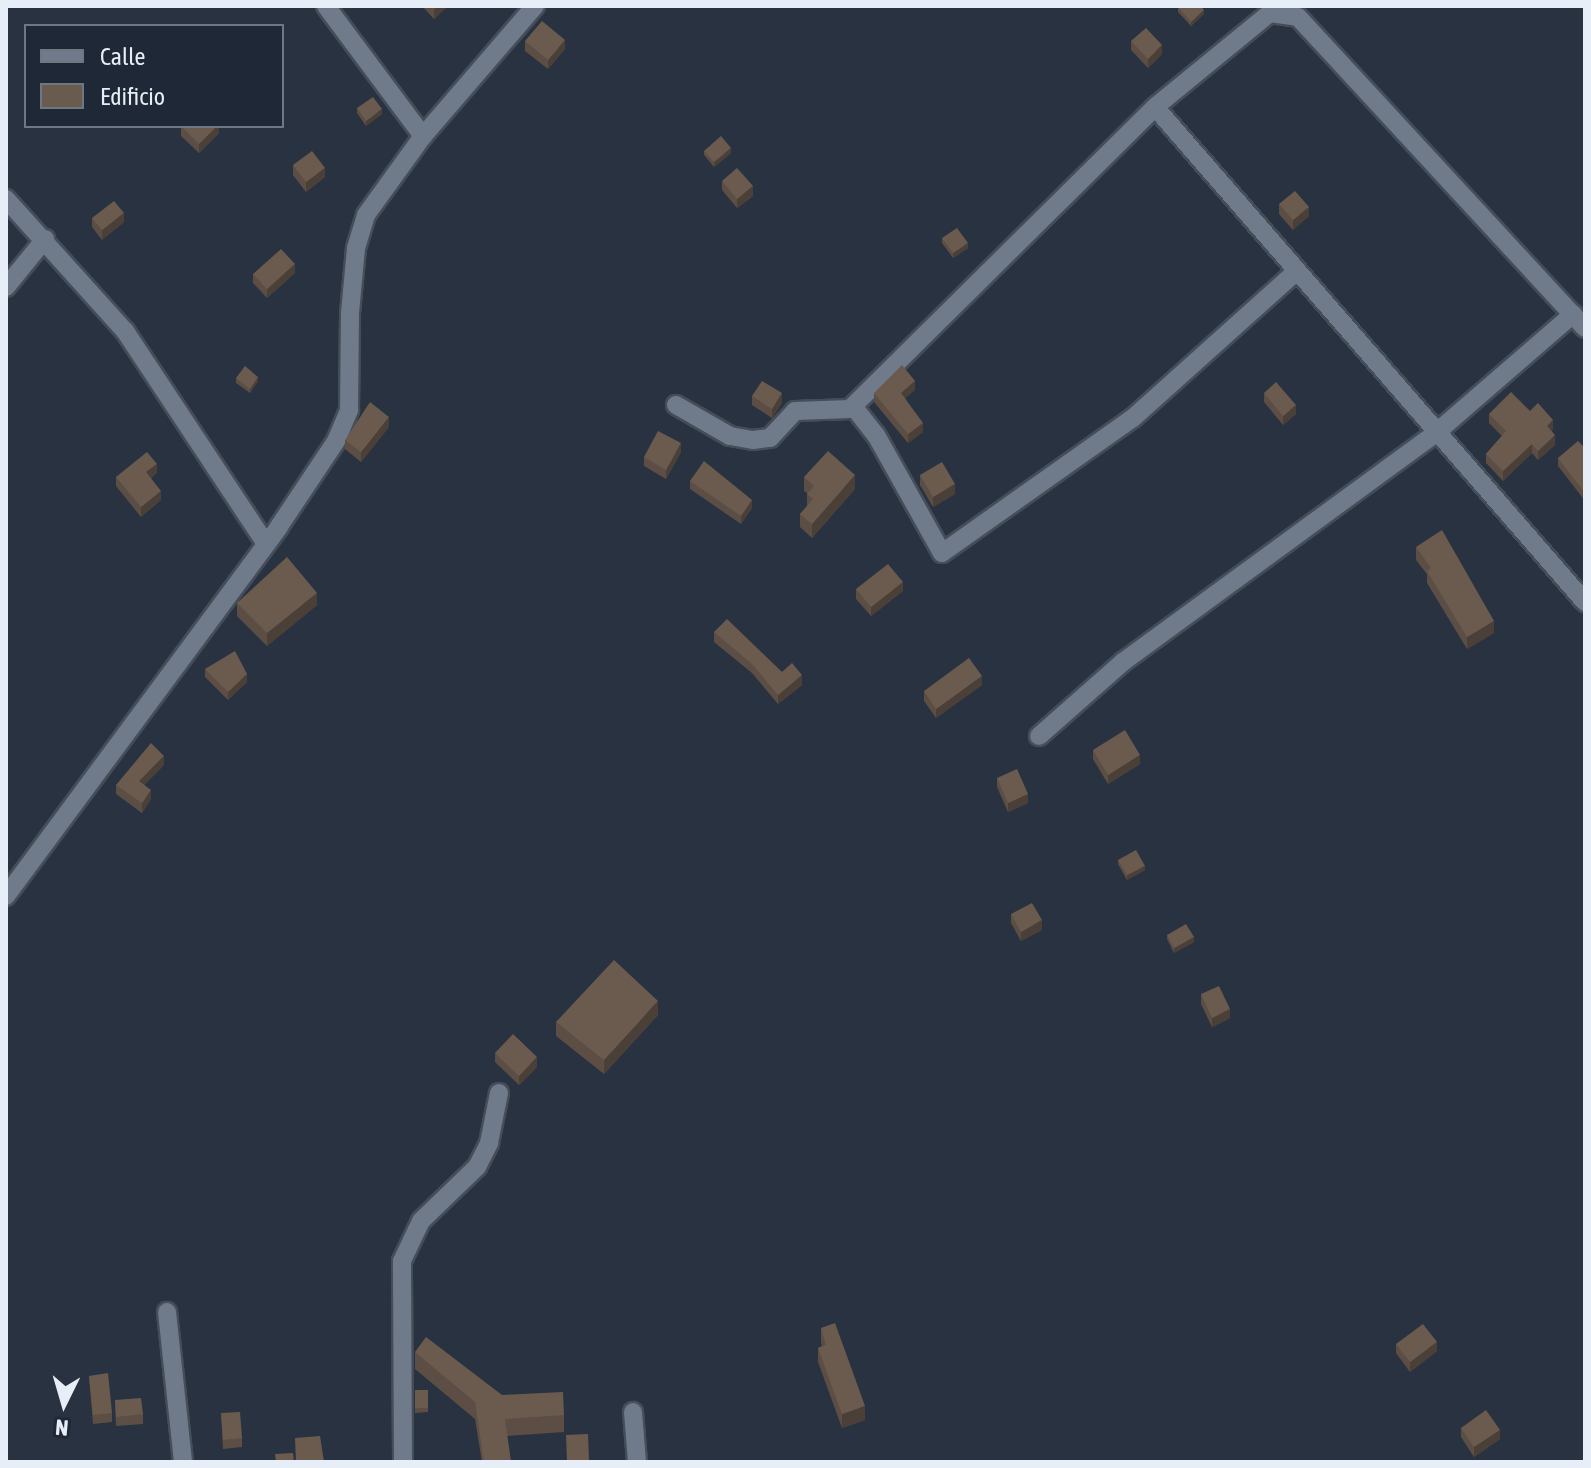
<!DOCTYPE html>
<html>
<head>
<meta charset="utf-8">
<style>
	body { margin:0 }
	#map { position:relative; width:1591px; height:1468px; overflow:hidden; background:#293240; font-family:"Asap Condensed",sans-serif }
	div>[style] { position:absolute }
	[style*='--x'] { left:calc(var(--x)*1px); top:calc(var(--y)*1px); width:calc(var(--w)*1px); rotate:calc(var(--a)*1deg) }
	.roads { filter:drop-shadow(2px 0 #454d59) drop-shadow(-2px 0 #454d59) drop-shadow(0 2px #454d59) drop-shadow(0 -2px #454d59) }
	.minor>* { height:18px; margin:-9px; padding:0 9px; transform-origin:9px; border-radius:9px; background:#6f7a8b }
	.wall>* { inset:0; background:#5c4e44 }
	.shaded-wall>* { inset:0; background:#4b4037 }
	.building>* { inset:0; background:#6b5b4f }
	span { translate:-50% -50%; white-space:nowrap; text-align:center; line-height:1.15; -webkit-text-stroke:8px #1f2836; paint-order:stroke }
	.frame { position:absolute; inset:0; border:8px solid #e8eef7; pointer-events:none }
	.legend { position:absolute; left:24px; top:24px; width:260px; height:104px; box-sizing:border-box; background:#1f2836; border:2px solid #6f7783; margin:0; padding:10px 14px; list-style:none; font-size:24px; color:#e8eef7 }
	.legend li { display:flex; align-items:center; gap:16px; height:40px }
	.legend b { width:40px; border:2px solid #6f7783 }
	.north { position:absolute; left:24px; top:1364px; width:80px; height:80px; -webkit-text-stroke:6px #1f2836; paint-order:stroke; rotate:185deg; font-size:22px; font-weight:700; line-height:32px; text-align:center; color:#e8eef7 }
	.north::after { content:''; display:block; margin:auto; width:28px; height:36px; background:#e8eef7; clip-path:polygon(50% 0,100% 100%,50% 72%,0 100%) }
</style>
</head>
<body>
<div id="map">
	<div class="roads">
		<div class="minor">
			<i style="--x:326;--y:6;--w:162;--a:53.3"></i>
			<i style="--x:1155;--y:107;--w:656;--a:49.02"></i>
			<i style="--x:6;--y:199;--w:178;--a:48"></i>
			<i style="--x:125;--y:331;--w:255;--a:56.5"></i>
			<i style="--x:6;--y:287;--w:62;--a:-50.9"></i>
			<i style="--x:676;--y:405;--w:62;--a:29.9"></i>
			<i style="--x:730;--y:436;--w:23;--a:10"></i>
			<i style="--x:753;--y:440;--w:17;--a:-7"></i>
			<i style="--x:770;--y:438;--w:37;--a:-47"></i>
			<i style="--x:795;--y:411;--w:55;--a:-2.1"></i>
			<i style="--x:850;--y:409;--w:429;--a:-44.7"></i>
			<i style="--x:1155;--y:107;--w:149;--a:-39.3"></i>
			<i style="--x:1270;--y:13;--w:28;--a:8"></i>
			<i style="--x:1298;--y:17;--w:423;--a:47.3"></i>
			<i style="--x:853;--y:406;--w:37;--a:52"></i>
			<i style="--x:876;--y:435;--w:135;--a:60.8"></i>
			<i style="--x:942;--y:553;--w:234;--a:-35.3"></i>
			<i style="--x:1133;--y:418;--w:220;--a:-41.9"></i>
			<i style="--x:1039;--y:736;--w:112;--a:-41.4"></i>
			<i style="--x:1123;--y:662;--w:389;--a:-36.2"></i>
			<i style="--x:1437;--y:432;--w:180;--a:-40.9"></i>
			<i style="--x:6;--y:896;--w:458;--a:-53.5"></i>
			<i style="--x:278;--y:528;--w:105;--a:-56.3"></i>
			<i style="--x:336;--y:441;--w:34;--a:-67"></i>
			<i style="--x:349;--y:410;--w:97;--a:-89.4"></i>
			<i style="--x:350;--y:313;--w:65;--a:-84.7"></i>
			<i style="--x:356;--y:248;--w:34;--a:-73"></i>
			<i style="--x:366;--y:215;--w:97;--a:-54.2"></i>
			<i style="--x:423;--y:136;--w:172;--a:-49.3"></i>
			<i style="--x:167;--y:1312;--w:151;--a:83.9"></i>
			<i style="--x:633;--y:1412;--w:50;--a:85.4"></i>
			<i style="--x:403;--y:1462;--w:201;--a:-90.3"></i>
			<i style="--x:402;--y:1261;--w:44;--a:-64.6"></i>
			<i style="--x:421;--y:1221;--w:78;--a:-44"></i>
			<i style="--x:477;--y:1167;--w:27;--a:-63"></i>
			<i style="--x:489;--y:1143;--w:51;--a:-78.7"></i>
		</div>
	</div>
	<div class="wall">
		<i style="clip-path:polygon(422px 6px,448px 6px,434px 19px)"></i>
		<i style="clip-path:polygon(1178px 7px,1204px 14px,1191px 26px,1178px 12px)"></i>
		<i style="clip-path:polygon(525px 41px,565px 49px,548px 69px,525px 51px)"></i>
		<i style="clip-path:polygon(1131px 41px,1162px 54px,1148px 68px,1131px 50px)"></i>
		<i style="clip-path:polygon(357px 108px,382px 114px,366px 126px,357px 113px)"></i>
		<i style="clip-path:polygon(181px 126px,219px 126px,219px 133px,199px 153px,181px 136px)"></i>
		<i style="clip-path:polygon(704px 151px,731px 153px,714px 167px,704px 155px)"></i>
		<i style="clip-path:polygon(293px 165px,325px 177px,306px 192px,293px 175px)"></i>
		<i style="clip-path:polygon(722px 181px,753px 196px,737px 208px,722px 190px)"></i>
		<i style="clip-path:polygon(1279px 204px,1309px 216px,1293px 230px,1279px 214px)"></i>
		<i style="clip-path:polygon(92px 218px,124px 222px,102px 240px,92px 227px)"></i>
		<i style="clip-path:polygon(942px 238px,968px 248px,953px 258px,942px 243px)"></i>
		<i style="clip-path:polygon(295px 273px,267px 298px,253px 283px,253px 274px)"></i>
		<i style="clip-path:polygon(236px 378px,258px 381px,250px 393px,236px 383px)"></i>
		<i style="clip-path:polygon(915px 390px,905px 398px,923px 432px,908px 443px,874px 402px,874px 393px)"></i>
		<i style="clip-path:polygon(1264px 393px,1296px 414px,1283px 425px,1264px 402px)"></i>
		<i style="clip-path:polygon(752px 396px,782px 403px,772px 418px,752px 405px)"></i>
		<i style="clip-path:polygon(1530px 411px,1553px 429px,1551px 431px,1555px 445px,1538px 460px,1532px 453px,1503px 481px,1486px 463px,1486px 454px,1502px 436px,1489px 423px,1489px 414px)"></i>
		<i style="clip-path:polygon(389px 427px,361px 462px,345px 449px,345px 440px)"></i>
		<i style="clip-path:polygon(1585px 448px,1585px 501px,1558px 466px,1558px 458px)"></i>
		<i style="clip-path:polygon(681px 452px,666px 479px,644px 466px,644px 457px)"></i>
		<i style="clip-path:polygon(157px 473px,151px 478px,161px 500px,141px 517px,116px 486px,116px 477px)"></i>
		<i style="clip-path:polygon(920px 475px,955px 494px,933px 507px,920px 485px)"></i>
		<i style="clip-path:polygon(804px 477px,855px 489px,812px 538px,800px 527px,800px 514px,807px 507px,807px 493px,804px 491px)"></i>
		<i style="clip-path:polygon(690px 481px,752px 508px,741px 524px,690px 489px)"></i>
		<i style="clip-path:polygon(1416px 547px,1494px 633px,1467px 649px,1427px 583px,1427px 574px,1416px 560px)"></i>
		<i style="clip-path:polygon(856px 589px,903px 591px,871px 616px,856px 599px)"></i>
		<i style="clip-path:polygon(237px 603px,317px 605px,267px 646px,237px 616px)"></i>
		<i style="clip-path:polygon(714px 632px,782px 672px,802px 685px,778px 704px,752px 673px,714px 642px)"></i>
		<i style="clip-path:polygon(205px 669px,247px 682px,228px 700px,205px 677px)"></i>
		<i style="clip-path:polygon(982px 685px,936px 718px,924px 701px,924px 691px)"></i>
		<i style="clip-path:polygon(1093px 750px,1140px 764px,1108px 784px,1093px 759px)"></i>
		<i style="clip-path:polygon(164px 765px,144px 785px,151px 799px,142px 813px,116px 794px,116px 785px)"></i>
		<i style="clip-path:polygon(997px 778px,1028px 803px,1008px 812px,997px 787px)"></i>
		<i style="clip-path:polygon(1118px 860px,1145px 870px,1127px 880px,1118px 864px)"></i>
		<i style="clip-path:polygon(1011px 914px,1042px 930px,1021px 941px,1011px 923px)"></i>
		<i style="clip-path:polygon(1167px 935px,1194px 942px,1174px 953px,1167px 939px)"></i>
		<i style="clip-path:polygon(1201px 994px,1230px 1018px,1212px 1027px,1201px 1004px)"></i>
		<i style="clip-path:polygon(658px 1015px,604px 1074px,556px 1036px,556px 1022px)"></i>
		<i style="clip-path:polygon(495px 1053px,537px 1067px,519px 1085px,495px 1062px)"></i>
		<i style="clip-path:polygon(821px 1328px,865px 1420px,842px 1428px,818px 1362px,818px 1348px,822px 1346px,821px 1342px)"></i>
		<i style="clip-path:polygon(1396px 1344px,1437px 1351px,1410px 1372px,1396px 1353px)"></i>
		<i style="clip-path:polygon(415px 1352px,502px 1395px,564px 1415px,564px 1432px,507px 1436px,511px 1462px,482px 1462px,475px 1419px,415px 1369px)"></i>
		<i style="clip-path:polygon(89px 1376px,112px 1413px,112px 1422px,93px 1424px)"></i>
		<i style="clip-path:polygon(415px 1390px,428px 1390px,428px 1412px,415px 1413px)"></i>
		<i style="clip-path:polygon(115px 1400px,143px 1414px,143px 1424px,116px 1426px)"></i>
		<i style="clip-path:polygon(221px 1413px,242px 1438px,242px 1447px,223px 1449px)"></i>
		<i style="clip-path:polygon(1461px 1428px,1500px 1439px,1474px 1457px,1461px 1437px)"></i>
	</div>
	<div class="shaded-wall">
		<i style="clip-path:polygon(438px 6px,448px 6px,434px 19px,434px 10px)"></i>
		<i style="clip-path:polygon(1204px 10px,1204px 14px,1191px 26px,1191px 22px)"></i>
		<i style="clip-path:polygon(565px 40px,565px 49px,548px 69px,548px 60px)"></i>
		<i style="clip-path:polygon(1162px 45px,1162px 54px,1148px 68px,1148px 59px)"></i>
		<i style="clip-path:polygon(382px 109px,382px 114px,366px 126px,366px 121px)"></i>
		<i style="clip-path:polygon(217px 126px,219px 126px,219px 133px,199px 153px,199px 144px)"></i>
		<i style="clip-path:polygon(731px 148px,731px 153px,714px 167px,714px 162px)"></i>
		<i style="clip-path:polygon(325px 168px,325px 177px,306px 192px,306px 182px)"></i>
		<i style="clip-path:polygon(753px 186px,753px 196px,737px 208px,737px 199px)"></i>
		<i style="clip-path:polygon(1309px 207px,1309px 216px,1293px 230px,1293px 220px)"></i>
		<i style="clip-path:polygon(124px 213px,124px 222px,102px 240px,102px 230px)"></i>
		<i style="clip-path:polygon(968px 243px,968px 248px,953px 258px,953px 253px)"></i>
		<i style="clip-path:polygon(295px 264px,295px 273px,267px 298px,267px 289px)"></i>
		<i style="clip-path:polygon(258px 377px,258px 381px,250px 393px,250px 389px)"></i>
		<i style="clip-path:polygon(915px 381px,915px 390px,901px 402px,901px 393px)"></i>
		<i style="clip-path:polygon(782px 393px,782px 403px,772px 418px,772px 409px)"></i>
		<i style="clip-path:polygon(1296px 405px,1296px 414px,1283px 425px,1283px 416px)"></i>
		<i style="clip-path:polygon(389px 417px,389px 427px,361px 462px,361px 452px)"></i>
		<i style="clip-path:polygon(1553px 420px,1553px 429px,1547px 435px,1547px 426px)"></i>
		<i style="clip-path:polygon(923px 423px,923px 432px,908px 443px,908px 434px)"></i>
		<i style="clip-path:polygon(1555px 435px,1555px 445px,1538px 460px,1538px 451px)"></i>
		<i style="clip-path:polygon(681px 443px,681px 452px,666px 479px,666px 470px)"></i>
		<i style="clip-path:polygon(1532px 444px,1532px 453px,1503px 481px,1503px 471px)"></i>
		<i style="clip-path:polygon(157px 464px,157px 473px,146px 481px,146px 472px)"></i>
		<i style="clip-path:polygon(855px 475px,855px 489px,812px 538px,812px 524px)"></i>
		<i style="clip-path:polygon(955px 484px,955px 494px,933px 507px,933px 497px)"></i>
		<i style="clip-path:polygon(161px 491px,161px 500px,141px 517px,141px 507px)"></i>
		<i style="clip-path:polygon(752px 500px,752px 508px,741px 524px,741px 516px)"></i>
		<i style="clip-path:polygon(903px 582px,903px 591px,871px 616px,871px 607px)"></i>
		<i style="clip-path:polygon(317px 593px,317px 605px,267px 646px,267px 633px)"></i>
		<i style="clip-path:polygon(1494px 621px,1494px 633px,1467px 649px,1467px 637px)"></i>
		<i style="clip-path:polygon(247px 674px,247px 682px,228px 700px,228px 692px)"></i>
		<i style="clip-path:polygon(802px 675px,802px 685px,778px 704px,778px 695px)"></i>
		<i style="clip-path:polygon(982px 676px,982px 685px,936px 718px,936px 709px)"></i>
		<i style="clip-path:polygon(1140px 755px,1140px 764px,1108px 784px,1108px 775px)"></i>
		<i style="clip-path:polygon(164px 756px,164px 765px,139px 790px,139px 781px)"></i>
		<i style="clip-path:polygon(151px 790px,151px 799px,142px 813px,142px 803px)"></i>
		<i style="clip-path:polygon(1028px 794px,1028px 803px,1008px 812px,1008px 803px)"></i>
		<i style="clip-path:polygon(1145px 866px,1145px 870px,1127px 880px,1127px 875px)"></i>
		<i style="clip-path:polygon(1042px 920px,1042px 930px,1021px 941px,1021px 932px)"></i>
		<i style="clip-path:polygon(1194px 937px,1194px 942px,1174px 953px,1174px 948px)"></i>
		<i style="clip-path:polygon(658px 1001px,658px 1015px,604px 1074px,604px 1060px)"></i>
		<i style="clip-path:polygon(1230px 1009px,1230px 1018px,1212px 1027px,1212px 1018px)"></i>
		<i style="clip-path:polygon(537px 1057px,537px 1067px,519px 1085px,519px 1076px)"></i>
		<i style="clip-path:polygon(1437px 1342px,1437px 1351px,1410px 1372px,1410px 1362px)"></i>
		<i style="clip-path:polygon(865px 1406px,865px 1420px,842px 1428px,842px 1414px)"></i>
		<i style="clip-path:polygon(1500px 1430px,1500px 1439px,1474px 1457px,1474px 1447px)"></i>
	</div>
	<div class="building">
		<i style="clip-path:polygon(1179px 6px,1201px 6px,1204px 10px,1191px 22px,1178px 7px)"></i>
		<i style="clip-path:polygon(542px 21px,565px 40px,548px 60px,525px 41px)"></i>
		<i style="clip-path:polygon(1146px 28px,1162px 45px,1148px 59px,1131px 41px)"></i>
		<i style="clip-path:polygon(373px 97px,382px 109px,366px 121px,357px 108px)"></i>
		<i style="clip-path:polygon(181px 126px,217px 126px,199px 144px)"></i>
		<i style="clip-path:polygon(721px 136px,731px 148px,714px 162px,704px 151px)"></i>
		<i style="clip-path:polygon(312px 151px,325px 168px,306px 182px,293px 165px)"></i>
		<i style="clip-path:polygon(737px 168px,753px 186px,737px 199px,722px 181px)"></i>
		<i style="clip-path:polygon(1295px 191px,1309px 207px,1293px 220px,1279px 204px)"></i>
		<i style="clip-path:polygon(114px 201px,124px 213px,102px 230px,92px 218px)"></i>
		<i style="clip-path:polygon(957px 228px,968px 243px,953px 253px,942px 238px)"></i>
		<i style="clip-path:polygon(281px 249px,295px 264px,267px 289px,253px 274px)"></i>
		<i style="clip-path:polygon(902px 365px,915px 381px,901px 393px,923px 423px,908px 434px,874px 393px)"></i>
		<i style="clip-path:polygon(245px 366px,258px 377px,250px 389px,236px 378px)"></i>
		<i style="clip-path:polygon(762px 381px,782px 393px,772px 409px,752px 396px)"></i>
		<i style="clip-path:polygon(1276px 382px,1296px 405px,1283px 416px,1264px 393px)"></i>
		<i style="clip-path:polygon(1511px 392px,1530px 411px,1538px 403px,1553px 420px,1547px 426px,1555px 435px,1538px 451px,1532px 444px,1503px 471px,1486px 454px,1506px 431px,1489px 414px)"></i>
		<i style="clip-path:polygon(370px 402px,389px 417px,361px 452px,345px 440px)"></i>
		<i style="clip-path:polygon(658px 431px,681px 443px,666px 470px,644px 457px)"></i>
		<i style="clip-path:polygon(1578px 441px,1585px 448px,1585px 493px,1558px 458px)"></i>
		<i style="clip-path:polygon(828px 451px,855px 475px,812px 524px,800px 514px,813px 499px,807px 494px,814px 486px,804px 477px)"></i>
		<i style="clip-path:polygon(147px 452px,157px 464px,146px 472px,161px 491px,141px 507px,116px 477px)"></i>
		<i style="clip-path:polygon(704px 461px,752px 500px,741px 516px,690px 481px)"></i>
		<i style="clip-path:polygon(942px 462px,955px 484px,933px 497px,920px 475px)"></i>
		<i style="clip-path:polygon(1442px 530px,1494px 621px,1467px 637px,1427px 571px,1431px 568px,1416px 547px)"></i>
		<i style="clip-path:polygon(287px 557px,317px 593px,267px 633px,237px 603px)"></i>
		<i style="clip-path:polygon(888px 564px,903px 582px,871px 607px,856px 589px)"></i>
		<i style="clip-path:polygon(727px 619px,782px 672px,792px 663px,802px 675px,778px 695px,752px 664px,714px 632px)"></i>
		<i style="clip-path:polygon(235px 651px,247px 674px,228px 692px,205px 669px)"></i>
		<i style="clip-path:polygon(969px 658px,982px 676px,936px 709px,924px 691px)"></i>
		<i style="clip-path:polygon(1125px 730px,1140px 755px,1108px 775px,1093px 750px)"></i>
		<i style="clip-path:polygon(151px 743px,164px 756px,139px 781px,151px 790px,142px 803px,116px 785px)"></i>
		<i style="clip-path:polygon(1017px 769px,1028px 794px,1008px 803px,997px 778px)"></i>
		<i style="clip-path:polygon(1136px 850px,1145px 866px,1127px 875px,1118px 860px)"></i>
		<i style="clip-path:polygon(1032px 903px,1042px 920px,1021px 932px,1011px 914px)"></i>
		<i style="clip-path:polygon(1186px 924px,1194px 937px,1174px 948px,1167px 935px)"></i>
		<i style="clip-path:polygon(614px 960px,658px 1001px,604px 1060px,556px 1022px)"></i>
		<i style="clip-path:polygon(1219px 986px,1230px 1009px,1212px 1018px,1201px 994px)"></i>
		<i style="clip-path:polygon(513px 1034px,537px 1057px,519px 1076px,495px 1053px)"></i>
		<i style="clip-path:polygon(835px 1323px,865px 1406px,842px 1414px,818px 1348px,826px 1345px,821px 1328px)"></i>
		<i style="clip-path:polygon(1423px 1324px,1437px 1342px,1410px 1362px,1396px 1344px)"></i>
		<i style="clip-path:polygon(426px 1337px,502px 1395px,563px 1392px,564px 1415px,505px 1419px,511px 1462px,484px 1462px,475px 1402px,415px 1352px)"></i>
		<i style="clip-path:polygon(108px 1373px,112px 1413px,93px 1415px,89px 1376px)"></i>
		<i style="clip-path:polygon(415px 1390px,428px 1390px,428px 1408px,415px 1408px)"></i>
		<i style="clip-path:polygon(141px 1398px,143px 1414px,116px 1417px,115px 1400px)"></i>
		<i style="clip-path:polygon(1486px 1410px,1500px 1430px,1474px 1447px,1461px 1428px)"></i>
		<i style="clip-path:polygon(240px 1412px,242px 1438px,223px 1440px,221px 1413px)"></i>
		<i style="clip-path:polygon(588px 1434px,589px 1461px,567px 1462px,566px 1435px)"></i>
		<i style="clip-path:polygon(320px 1436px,324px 1462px,296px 1462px,295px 1438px)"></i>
		<i style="clip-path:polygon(293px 1453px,294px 1462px,276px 1462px,275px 1454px)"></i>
	</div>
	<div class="frame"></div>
	<ul class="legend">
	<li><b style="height:10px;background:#6f7a8b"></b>Calle</li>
	<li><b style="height:22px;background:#6b5b4f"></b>Edificio</li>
	</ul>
	<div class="north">N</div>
</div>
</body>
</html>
